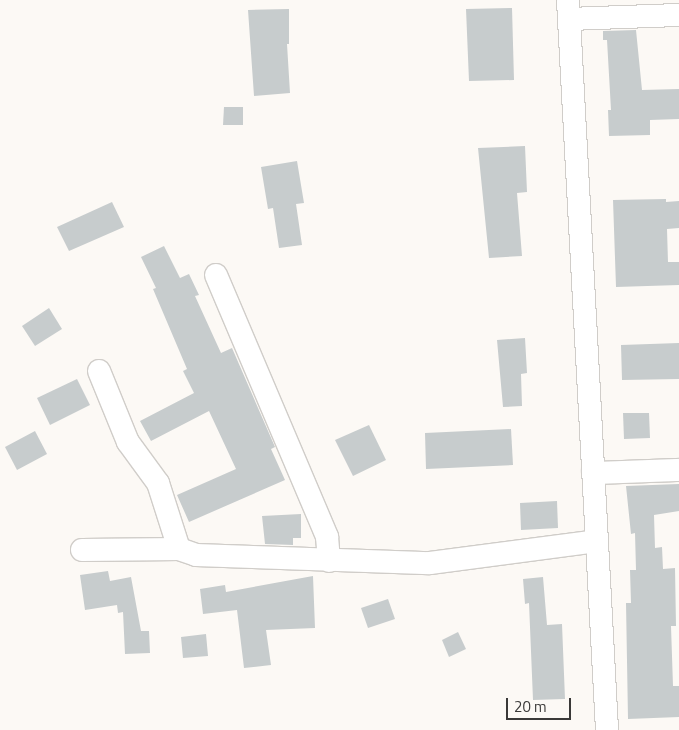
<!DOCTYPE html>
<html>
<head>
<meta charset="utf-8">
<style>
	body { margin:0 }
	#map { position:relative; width:679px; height:730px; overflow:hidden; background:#fcf9f5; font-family:"Titillium Web",sans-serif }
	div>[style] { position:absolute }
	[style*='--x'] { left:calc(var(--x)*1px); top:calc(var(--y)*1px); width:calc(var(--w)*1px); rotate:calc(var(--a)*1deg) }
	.building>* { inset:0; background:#c7cccd }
	.roads { filter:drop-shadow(1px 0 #d0cdc9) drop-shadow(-1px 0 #d0cdc9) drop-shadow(0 1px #d0cdc9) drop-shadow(0 -1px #d0cdc9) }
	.minor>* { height:22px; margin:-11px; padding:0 11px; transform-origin:11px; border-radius:11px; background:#fff }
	span { translate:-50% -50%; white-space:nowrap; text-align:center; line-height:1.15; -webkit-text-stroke:5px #fcf9f5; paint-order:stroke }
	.scale { position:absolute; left:506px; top:698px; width:65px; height:22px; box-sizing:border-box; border:2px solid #3a3938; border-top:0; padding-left:6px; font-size:15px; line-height:18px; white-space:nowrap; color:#3a3938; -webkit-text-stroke:4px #fcf9f5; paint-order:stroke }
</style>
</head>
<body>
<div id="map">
	<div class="building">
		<i style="clip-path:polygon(512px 8px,514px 80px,469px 81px,466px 9px)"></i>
		<i style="clip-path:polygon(289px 9px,289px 44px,287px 44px,290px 93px,254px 96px,248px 10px)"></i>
		<i style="clip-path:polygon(636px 30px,642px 90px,679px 89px,679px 119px,650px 120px,650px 135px,609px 136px,608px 110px,611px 110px,607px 40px,603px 40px,603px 31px)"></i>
		<i style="clip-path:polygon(224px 107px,243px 107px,243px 125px,223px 125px)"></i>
		<i style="clip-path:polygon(525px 146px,527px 192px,517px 193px,522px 256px,489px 258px,478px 148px)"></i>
		<i style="clip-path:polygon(297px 161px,304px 203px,296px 204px,302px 245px,279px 248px,273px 208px,268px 209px,261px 167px)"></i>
		<i style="clip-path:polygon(666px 199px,666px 202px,679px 201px,679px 228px,667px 229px,668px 262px,679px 262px,679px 285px,616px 287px,613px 200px)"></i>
		<i style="clip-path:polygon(112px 202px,124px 227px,69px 251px,57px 227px)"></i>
		<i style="clip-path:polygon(164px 246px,180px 278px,189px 274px,199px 295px,195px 296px,221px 353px,232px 348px,275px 447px,271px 449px,285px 480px,189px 522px,177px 495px,236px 469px,209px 411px,151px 441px,140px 421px,194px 393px,183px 371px,187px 369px,153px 289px,156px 288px,141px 257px)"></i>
		<i style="clip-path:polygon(49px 308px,62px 329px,35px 346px,22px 326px)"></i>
		<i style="clip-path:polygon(525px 338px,527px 373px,521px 374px,522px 406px,503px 407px,497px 340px)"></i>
		<i style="clip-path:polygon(679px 343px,679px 379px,622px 380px,621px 345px)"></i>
		<i style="clip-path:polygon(77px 379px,90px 405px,50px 425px,37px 398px)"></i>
		<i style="clip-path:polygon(623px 413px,649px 413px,650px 438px,624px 439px)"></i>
		<i style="clip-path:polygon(369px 425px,386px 460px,353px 476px,335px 440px)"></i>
		<i style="clip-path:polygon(511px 429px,513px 465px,426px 469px,425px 433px)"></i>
		<i style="clip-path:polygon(35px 431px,47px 454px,17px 470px,5px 447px)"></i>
		<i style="clip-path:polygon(679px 484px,679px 511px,654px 515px,655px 548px,662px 547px,663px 569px,675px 568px,676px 626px,671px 626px,673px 686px,679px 686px,679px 717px,628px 719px,626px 603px,631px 603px,630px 570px,636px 570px,635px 533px,631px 534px,626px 486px)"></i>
		<i style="clip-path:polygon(557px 501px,558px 528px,521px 530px,520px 503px)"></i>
		<i style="clip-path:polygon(301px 514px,301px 538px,293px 538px,293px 545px,265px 544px,262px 516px)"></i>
		<i style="clip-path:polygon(108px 571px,110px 581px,131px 577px,141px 631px,149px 631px,150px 653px,125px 654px,123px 612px,118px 613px,117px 605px,85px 610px,80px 575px)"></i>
		<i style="clip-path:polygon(313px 576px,315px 628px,266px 630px,271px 665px,244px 668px,237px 610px,203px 614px,200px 589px,225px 585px,226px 592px)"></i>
		<i style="clip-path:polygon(543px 577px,547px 625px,562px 624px,565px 699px,533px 700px,529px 603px,525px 604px,523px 579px)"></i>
		<i style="clip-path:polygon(388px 599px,395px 619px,368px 628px,361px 608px)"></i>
		<i style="clip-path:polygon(458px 632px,466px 649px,449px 657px,442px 640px)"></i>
		<i style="clip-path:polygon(206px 634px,208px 656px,183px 658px,181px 637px)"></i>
	</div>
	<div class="roads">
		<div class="minor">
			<i style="--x:568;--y:0;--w:731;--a:86.94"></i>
			<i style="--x:569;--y:19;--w:110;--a:-2.1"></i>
			<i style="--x:216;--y:275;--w:285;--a:67"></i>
			<i style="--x:327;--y:537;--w:24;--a:85"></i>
			<i style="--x:99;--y:371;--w:77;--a:67.8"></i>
			<i style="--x:128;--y:442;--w:51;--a:53.8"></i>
			<i style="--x:158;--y:483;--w:69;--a:72.3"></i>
			<i style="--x:593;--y:473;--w:86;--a:-2"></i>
			<i style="--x:82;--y:550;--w:97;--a:-0.6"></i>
			<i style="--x:179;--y:549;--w:18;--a:19"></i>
			<i style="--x:196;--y:555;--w:234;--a:2"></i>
			<i style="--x:430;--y:563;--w:168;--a:-7.5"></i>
		</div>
	</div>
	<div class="scale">20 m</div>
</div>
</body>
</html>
